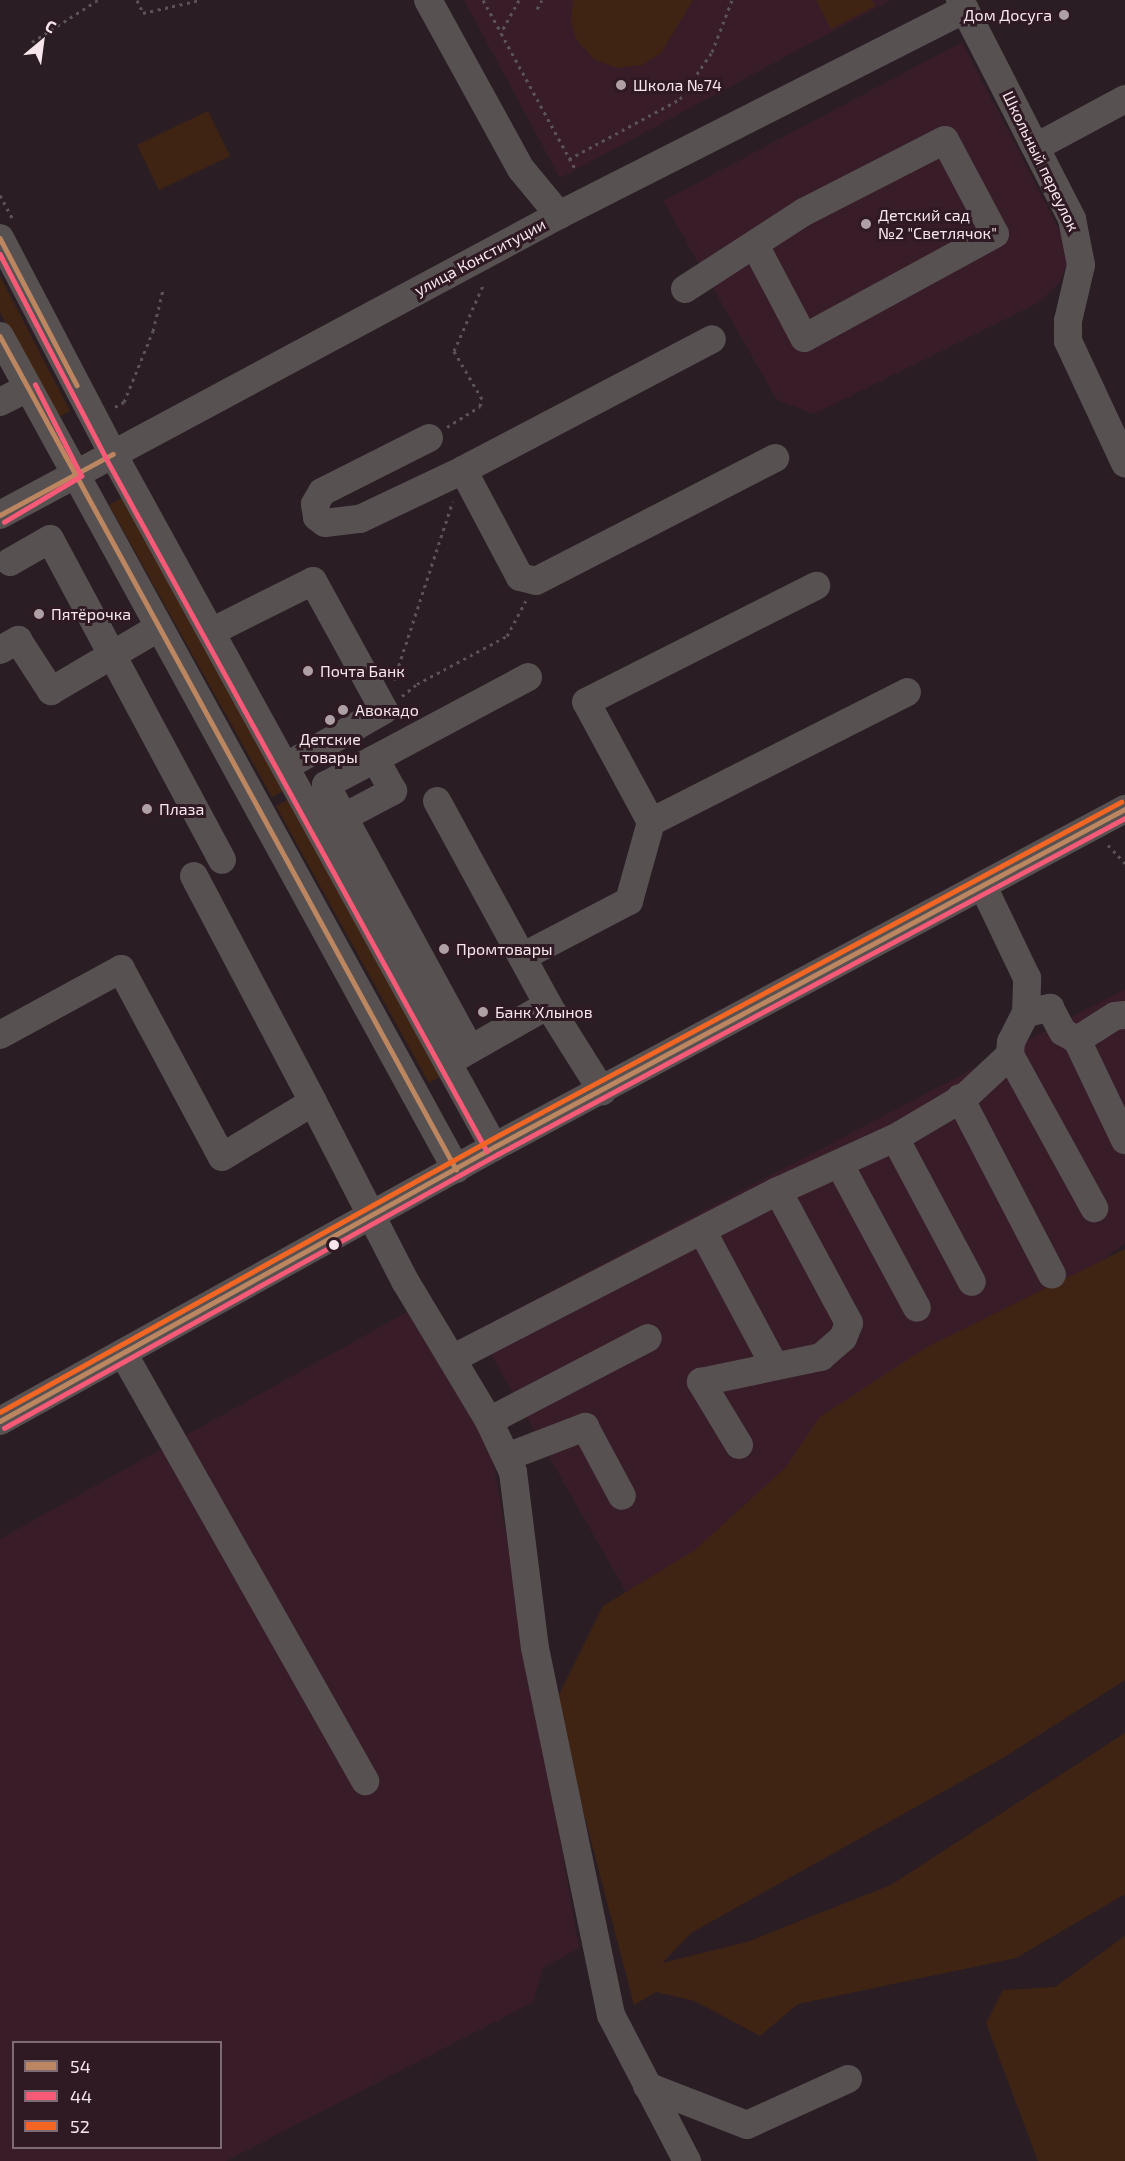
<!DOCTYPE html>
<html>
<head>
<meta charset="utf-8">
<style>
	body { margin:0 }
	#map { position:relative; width:1125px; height:2161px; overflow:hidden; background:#2a1e24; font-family:"Exo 2",sans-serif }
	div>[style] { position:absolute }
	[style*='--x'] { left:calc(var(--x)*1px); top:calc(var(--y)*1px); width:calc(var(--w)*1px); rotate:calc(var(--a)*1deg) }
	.built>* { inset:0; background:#381d29 }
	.green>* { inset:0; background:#3f2414 }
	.path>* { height:3px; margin-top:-1.5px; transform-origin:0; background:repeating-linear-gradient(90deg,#5a5455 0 3px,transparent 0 7.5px) }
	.minor>* { height:28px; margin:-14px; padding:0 14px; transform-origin:14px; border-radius:14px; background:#575152 }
	.bus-1>* { height:4.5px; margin:-2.25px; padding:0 2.25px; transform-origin:2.25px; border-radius:2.25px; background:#bb8660 }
	.bus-2>* { height:4.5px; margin:-2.25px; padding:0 2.25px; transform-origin:2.25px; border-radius:2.25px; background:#f75a77 }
	.bus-3>* { height:4.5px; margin:-2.25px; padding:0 2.25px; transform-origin:2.25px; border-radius:2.25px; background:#f26522 }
	.dots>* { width:16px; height:16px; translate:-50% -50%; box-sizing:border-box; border:3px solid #2f1923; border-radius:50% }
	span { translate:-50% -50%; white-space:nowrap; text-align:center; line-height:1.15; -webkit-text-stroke:6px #2f1923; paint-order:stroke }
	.poi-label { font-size:16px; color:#f6e6ec }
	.right { translate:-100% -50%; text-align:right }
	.left { translate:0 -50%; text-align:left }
	.street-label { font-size:16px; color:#f6e6ec }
	.legend { position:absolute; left:12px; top:2041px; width:210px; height:108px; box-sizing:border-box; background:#2f1923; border:2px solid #7f6b73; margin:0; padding:8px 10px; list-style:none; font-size:18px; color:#f6e6ec }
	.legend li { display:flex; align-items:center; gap:12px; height:30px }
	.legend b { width:30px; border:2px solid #7f6b73 }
	.north { position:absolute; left:12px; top:12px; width:60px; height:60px; -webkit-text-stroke:4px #2f1923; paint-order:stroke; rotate:29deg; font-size:16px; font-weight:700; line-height:24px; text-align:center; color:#f6e6ec }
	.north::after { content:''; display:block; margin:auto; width:21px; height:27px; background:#f6e6ec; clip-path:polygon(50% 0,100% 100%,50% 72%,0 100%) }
</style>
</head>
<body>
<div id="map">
	<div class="built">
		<i style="clip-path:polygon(464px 0,891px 0,560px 178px)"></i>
		<i style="clip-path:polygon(962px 42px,1068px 247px,1067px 264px,1060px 282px,1038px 303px,814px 414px,777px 400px,663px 201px)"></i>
		<i style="clip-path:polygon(1125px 989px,1125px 1243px,638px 1613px,477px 1330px)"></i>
		<i style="clip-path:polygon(evenodd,407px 1312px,491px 1450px,579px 1948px,543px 1968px,533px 2002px,226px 2161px,0 2161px,0 1539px,407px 1312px,14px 2042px,220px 2042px,220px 2148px,14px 2148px,14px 2042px)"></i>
	</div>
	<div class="green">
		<i style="clip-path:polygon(573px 0,693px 0,661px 53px,642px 65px,617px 68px,594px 59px,576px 39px,571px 21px)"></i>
		<i style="clip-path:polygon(816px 0,872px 0,875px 6px,831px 29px)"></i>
		<i style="clip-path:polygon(208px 111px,230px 156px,159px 190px,137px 145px)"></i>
		<i style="clip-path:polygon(0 276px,70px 411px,55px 419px,0 312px)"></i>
		<i style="clip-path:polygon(124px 497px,287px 789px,272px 797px,109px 505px)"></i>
		<i style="clip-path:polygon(292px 798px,444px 1074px,429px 1083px,276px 806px)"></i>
		<i style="clip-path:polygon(1125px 1249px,1125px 1680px,1003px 1758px,691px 1933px,662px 1963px,747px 1942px,891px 1885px,1125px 1733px,1125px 1894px,1016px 1958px,798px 2004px,760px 2036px,695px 2001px,656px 1992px,634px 2005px,555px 1703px,603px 1606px,695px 1550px,786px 1467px,820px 1417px,927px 1347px)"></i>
		<i style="clip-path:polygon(1125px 1936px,1125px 2161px,1038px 2161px,986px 2023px,1003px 1990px,1055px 1987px)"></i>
	</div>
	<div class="path">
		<i style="--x:137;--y:0;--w:14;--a:65"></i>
		<i style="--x:143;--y:13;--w:58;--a:-12.8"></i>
		<i style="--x:483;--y:0;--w:38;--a:61"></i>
		<i style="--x:519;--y:0;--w:38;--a:119"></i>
		<i style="--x:501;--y:33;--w:155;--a:61.4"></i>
		<i style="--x:537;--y:9;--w:10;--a:-61"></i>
		<i style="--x:32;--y:42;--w:78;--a:-32.5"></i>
		<i style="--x:569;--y:159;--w:126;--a:-28.4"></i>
		<i style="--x:680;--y:99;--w:57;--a:-55.8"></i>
		<i style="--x:712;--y:52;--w:56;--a:-69"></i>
		<i style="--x:0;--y:195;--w:26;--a:62"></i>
		<i style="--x:115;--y:407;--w:10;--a:-29"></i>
		<i style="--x:124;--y:402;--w:77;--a:-67.8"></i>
		<i style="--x:153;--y:331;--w:42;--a:-76.3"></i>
		<i style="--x:447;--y:427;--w:39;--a:-32"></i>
		<i style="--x:480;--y:406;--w:7;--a:-74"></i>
		<i style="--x:482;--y:399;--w:56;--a:-120.3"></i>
		<i style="--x:454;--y:351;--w:74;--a:-66.2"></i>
		<i style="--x:394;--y:680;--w:188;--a:-71.8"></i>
		<i style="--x:402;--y:696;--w:19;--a:-39"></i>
		<i style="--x:417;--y:684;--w:102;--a:-28.1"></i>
		<i style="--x:507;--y:636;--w:40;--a:-62"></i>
		<i style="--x:1108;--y:845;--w:25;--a:47"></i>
	</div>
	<div class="minor">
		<i style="--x:428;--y:0;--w:193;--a:61.2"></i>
		<i style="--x:521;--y:169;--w:60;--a:50.4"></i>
		<i style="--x:960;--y:0;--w:246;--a:62.9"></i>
		<i style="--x:1072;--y:219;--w:47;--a:78.9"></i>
		<i style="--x:1081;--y:265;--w:57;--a:103.1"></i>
		<i style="--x:1068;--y:321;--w:20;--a:90"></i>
		<i style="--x:1068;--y:341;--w:135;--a:65"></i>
		<i style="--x:1036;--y:147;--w:101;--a:-28.3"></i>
		<i style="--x:0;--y:238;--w:244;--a:62.4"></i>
		<i style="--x:113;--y:454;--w:791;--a:61.2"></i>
		<i style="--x:685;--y:289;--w:142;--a:-32.9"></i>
		<i style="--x:804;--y:212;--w:158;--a:-27.1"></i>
		<i style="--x:945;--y:140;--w:106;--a:62"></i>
		<i style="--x:995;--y:234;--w:217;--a:151.4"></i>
		<i style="--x:804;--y:338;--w:105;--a:-117.8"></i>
		<i style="--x:0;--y:336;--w:950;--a:61.3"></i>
		<i style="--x:0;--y:402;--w:31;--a:-27"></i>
		<i style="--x:429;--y:438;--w:120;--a:153.2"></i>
		<i style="--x:322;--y:492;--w:14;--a:120"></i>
		<i style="--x:315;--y:504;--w:13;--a:81"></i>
		<i style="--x:317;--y:517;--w:10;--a:37"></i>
		<i style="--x:325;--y:523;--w:35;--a:-7"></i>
		<i style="--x:360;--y:519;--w:114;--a:-25.4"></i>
		<i style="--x:463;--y:470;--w:281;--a:-27.7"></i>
		<i style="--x:463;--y:470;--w:121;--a:62"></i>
		<i style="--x:520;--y:577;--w:16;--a:14"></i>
		<i style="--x:536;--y:581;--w:269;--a:-27.2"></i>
		<i style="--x:0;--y:515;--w:634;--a:-28.22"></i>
		<i style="--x:559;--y:215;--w:455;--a:-26.9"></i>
		<i style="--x:10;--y:562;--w:46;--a:-29.9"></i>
		<i style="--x:50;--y:539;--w:364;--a:61.8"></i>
		<i style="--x:211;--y:632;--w:114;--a:-26.6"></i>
		<i style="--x:313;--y:581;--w:147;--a:61.2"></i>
		<i style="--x:384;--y:710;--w:114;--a:150.1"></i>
		<i style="--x:0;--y:650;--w:21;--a:-29"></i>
		<i style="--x:18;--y:640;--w:61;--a:57.1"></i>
		<i style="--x:51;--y:691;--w:124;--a:-30.5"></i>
		<i style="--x:437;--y:801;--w:232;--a:61.4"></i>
		<i style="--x:548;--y:1005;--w:107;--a:150.3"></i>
		<i style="--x:651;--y:822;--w:287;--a:-26.9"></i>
		<i style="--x:327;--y:826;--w:75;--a:-27.9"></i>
		<i style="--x:393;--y:791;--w:37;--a:-119"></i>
		<i style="--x:194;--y:876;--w:255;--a:62.2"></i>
		<i style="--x:522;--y:957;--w:121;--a:-27.6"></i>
		<i style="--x:629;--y:901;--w:82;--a:-74.4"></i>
		<i style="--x:651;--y:822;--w:136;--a:-118.4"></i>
		<i style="--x:586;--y:702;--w:258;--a:-26.8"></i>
		<i style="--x:548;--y:1005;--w:102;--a:57.9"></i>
		<i style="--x:1026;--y:1013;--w:25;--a:-12"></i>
		<i style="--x:1050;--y:1008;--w:27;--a:62"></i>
		<i style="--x:1063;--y:1032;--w:16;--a:30"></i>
		<i style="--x:1077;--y:1040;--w:45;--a:-32.3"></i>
		<i style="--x:1115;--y:1016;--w:10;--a:-6"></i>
		<i style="--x:0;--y:1035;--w:138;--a:-28.6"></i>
		<i style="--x:121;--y:969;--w:213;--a:61.8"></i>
		<i style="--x:222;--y:1157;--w:106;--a:-31.1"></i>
		<i style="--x:313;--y:1102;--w:201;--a:62.8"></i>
		<i style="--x:405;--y:1281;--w:163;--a:59"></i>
		<i style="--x:489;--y:1421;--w:56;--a:64.8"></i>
		<i style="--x:513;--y:1472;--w:177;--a:82.9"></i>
		<i style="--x:535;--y:1648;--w:375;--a:78.3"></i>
		<i style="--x:611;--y:2015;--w:165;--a:62.5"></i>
		<i style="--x:1077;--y:1040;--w:111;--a:64.4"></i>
		<i style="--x:470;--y:1049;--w:301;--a:-118.6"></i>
		<i style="--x:326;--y:785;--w:229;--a:-28.1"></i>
		<i style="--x:1010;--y:1055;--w:175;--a:61.2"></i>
		<i style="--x:960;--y:1098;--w:199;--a:62.5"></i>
		<i style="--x:895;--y:1138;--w:163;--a:61.9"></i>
		<i style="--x:840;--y:1165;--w:162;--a:61.7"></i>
		<i style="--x:703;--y:1232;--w:151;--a:61.9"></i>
		<i style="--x:123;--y:1353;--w:492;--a:60.5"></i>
		<i style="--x:452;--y:1359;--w:367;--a:-27.3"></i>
		<i style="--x:778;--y:1191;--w:128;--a:-24.4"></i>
		<i style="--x:895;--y:1138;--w:82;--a:-30.6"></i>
		<i style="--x:966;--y:1096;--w:60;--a:-43"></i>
		<i style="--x:1010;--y:1055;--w:13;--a:-86"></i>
		<i style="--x:1011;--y:1042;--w:33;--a:-63"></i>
		<i style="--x:1026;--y:1013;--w:35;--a:-88"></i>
		<i style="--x:1027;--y:978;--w:102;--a:-115.6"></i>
		<i style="--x:0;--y:1421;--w:565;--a:-29.02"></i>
		<i style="--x:494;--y:1147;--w:716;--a:-28.18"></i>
		<i style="--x:489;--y:1421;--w:179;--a:-27.6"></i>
		<i style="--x:739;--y:1445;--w:74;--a:-121.1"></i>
		<i style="--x:701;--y:1382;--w:123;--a:-11.8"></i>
		<i style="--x:821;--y:1357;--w:29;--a:-41"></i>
		<i style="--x:843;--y:1338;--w:16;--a:-68"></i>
		<i style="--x:849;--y:1323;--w:150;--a:-118.3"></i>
		<i style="--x:507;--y:1457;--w:84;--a:-21"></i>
		<i style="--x:585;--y:1427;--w:78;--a:61.8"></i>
		<i style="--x:647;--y:2086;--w:107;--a:21.3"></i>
		<i style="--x:747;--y:2125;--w:111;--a:-24.5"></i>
	</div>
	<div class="bus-1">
		<i style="--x:0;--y:238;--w:166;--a:62.4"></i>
		<i style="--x:0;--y:336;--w:950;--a:61.3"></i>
		<i style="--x:0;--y:515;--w:128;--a:-28.4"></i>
		<i style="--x:0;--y:1421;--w:565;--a:-29.02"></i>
		<i style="--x:494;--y:1147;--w:716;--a:-28.18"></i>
	</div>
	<div class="bus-2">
		<i style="--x:0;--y:254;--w:230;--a:62.5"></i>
		<i style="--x:106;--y:458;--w:791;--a:61.2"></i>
		<i style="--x:4;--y:522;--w:90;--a:-30.9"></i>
		<i style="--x:81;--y:476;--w:102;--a:-116.8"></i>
		<i style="--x:4;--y:1428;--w:565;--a:-29.02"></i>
		<i style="--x:498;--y:1154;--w:711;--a:-28.19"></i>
	</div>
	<div class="bus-3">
		<i style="--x:0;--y:1412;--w:560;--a:-29.03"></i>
		<i style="--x:490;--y:1140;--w:716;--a:-28.18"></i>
	</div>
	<div class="dots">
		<i style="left:1064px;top:15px;background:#afa0a6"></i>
		<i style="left:621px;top:85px;background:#afa0a6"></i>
		<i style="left:866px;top:224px;background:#afa0a6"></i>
		<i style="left:39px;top:614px;background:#afa0a6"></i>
		<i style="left:308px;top:671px;background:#afa0a6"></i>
		<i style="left:343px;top:710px;background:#afa0a6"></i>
		<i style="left:330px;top:720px;background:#afa0a6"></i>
		<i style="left:147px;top:809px;background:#afa0a6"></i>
		<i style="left:444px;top:949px;background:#afa0a6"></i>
		<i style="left:483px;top:1012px;background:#afa0a6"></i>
		<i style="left:334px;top:1245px;background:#f6e6ec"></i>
	</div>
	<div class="poi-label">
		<span class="right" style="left:1052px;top:15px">Дом Досуга</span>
		<span class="left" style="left:633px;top:85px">Школа №74</span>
		<span class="left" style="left:878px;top:224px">Детский сад<br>№2 "Светлячок"</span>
		<span class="left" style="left:51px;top:614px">Пятёрочка</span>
		<span class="left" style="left:320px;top:671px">Почта Банк</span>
		<span class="left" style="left:355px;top:710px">Авокадо</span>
		<span style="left:330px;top:748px">Детские<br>товары</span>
		<span class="left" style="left:159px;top:809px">Плаза</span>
		<span class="left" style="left:456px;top:949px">Промтовары</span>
		<span class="left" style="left:495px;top:1012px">Банк Хлынов</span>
	</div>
	<div class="street-label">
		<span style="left:1041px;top:161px;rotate:64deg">Школьный переулок</span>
		<span style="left:480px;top:257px;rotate:-28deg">улица Конституции</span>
	</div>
	<ul class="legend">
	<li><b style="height:8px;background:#bb8660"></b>54</li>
	<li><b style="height:8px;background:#f75a77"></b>44</li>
	<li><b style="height:8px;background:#f26522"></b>52</li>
	</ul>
	<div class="north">С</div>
</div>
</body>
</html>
